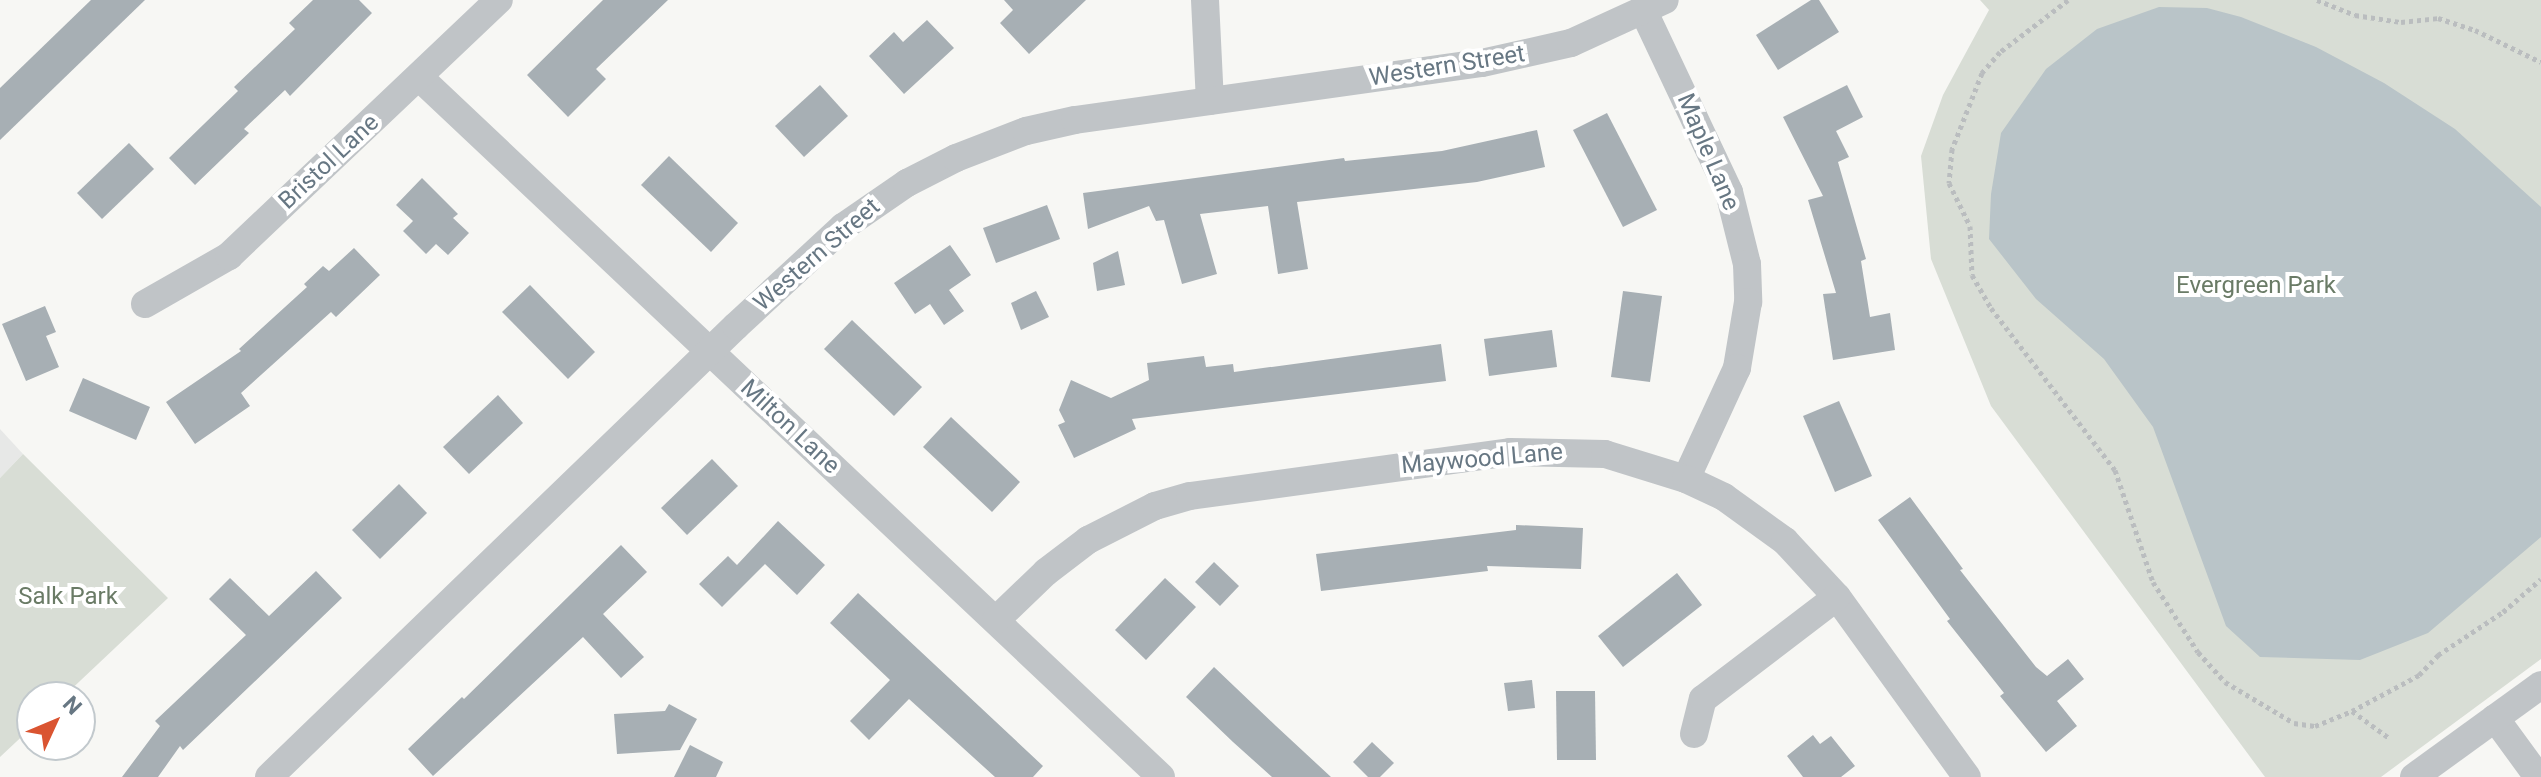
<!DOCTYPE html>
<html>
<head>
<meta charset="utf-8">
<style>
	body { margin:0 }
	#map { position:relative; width:2541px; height:777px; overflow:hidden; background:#f7f7f4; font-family:Roboto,sans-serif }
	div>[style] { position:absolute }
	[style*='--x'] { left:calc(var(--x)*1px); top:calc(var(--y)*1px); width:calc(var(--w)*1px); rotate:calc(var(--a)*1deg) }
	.built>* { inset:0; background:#e7e8e7 }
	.green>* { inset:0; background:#d8ddd5 }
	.water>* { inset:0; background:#b9c4c8 }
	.building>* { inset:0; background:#a7afb4 }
	.path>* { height:5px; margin-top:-2.5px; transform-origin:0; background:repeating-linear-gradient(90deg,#babdbf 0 4px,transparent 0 8px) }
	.street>* { height:28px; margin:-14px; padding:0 14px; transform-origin:14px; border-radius:14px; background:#c0c4c7 }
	span { translate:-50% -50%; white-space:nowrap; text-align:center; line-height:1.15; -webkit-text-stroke:8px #fff; paint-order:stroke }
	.street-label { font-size:24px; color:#677783 }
	.park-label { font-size:24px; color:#6a7b66 }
	.north { position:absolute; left:16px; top:681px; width:80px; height:80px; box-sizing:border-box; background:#fff; border:2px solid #c2c9cd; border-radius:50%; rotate:46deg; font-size:22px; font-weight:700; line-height:32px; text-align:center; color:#677783 }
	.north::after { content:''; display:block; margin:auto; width:28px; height:36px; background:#da5431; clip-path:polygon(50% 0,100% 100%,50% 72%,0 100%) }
</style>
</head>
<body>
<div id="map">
	<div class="built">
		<i style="clip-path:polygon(0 429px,23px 454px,0 478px)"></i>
	</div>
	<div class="green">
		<i style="clip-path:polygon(1980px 0,2541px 0,2541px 659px,2381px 777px,2265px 777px,1991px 406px,1931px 259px,1921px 156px,1943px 95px,1989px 10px)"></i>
		<i style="clip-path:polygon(23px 454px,168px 598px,63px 697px,32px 697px,32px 727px,0 757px,0 478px)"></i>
	</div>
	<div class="water">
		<i style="clip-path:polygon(2159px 7px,2207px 8px,2241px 17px,2316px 47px,2384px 83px,2455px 129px,2541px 207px,2541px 537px,2428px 633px,2360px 660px,2260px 657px,2226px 626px,2153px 427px,2104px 359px,2036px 299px,1989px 239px,1991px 194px,2001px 133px,2046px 69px,2097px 29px)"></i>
	</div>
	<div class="building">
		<i style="clip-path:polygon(91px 0,145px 0,0 140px,0 88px)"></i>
		<i style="clip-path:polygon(313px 0,359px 0,372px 13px,290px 96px,285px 90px,244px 129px,249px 133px,195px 185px,169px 158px,238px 91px,234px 87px,295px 29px,289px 23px)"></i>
		<i style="clip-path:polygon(603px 0,668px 0,596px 69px,606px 79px,568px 117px,527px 75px)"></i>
		<i style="clip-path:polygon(1004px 0,1086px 0,1029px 54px,1000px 23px,1013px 10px)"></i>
		<i style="clip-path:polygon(1811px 0,1819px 0,1839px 32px,1778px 70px,1756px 35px)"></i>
		<i style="clip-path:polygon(927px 20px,954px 48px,904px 94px,869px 56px,894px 32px,903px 42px)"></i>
		<i style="clip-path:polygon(820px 85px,848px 116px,804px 157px,775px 126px)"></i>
		<i style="clip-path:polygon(1847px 85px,1863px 117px,1836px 131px,1849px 157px,1838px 162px,1866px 259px,1861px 261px,1870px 317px,1890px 313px,1895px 350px,1833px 360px,1823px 294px,1836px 293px,1808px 200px,1823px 196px,1783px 117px)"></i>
		<i style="clip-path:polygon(1607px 113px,1657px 210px,1623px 227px,1573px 130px)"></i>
		<i style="clip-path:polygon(1537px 130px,1545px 167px,1477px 182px,1297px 202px,1308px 269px,1278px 274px,1268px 206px,1200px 214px,1217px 274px,1182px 284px,1164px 220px,1156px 221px,1149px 206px,1088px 229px,1083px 193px,1344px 158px,1345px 161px,1442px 151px)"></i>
		<i style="clip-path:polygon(129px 143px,154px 169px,102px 219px,77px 193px)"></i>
		<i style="clip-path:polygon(669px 156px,738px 223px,711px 252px,641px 185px)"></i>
		<i style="clip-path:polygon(422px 178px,458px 214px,453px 218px,469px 233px,448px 255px,436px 244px,426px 254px,403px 231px,413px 221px,396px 205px)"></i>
		<i style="clip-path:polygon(1047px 205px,1060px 239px,996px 263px,983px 228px)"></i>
		<i style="clip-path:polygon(950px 245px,971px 275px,949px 290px,964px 311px,944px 325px,930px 304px,915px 314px,894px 283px)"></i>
		<i style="clip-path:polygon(354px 248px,380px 275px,336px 317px,331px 312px,241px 393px,250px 406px,195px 444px,166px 402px,241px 351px,239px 349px,307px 287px,304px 284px,323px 266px,329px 271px)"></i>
		<i style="clip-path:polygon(1118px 251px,1125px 285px,1097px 291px,1093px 263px)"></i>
		<i style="clip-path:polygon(530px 285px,595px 352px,568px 379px,502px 312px)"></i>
		<i style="clip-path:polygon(1036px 291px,1049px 317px,1021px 330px,1011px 303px)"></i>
		<i style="clip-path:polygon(1623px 291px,1662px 296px,1650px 382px,1611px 377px)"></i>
		<i style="clip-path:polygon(45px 306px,56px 332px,46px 336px,59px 367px,26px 381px,2px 324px)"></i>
		<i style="clip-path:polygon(852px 320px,922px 387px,894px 416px,824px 349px)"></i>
		<i style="clip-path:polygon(1552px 330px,1557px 367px,1489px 376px,1484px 339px)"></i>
		<i style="clip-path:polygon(1441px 344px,1446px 381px,1132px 419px,1136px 429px,1074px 458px,1058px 425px,1065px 422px,1059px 410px,1071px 380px,1111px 398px,1149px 380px,1147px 363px,1204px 356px,1206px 367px,1233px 364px,1234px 372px)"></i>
		<i style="clip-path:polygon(83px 378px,150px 407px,136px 440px,69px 411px)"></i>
		<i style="clip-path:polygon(498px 395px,523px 423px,469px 474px,443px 447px)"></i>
		<i style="clip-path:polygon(1839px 401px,1872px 476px,1835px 492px,1803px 416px)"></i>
		<i style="clip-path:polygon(951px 417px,1020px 482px,992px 512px,923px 447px)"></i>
		<i style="clip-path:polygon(712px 459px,738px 486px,687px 535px,661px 508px)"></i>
		<i style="clip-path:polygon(399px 484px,427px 513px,380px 559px,352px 530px)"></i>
		<i style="clip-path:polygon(1910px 497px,1963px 569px,1960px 570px,2036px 667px,2047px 676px,2068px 659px,2084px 679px,2057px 701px,2077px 726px,2046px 752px,2000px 696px,2004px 693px,1947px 621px,1950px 619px,1878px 520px)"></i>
		<i style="clip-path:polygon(778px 521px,825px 565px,797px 595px,765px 564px,722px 607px,699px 584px,728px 556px,737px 565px)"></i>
		<i style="clip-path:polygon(1516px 525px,1583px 528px,1581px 569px,1487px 566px,1488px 571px,1321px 591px,1316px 554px,1516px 530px)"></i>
		<i style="clip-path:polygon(621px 545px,647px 572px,603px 614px,644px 657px,621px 678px,583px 637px,433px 776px,408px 749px,462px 697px,464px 699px)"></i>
		<i style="clip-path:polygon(1214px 562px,1239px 586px,1220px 606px,1195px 582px)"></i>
		<i style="clip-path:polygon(316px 571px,342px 598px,183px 750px,180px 746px,158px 777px,122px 777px,160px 726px,155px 721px,246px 635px,209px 599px,230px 578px,269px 616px)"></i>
		<i style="clip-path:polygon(1677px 573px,1702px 605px,1623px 667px,1598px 636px)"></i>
		<i style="clip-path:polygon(1165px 578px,1196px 607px,1146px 660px,1115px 630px)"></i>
		<i style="clip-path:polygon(858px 593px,1043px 766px,1033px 777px,995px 777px,909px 699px,869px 740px,850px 721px,890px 680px,830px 623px)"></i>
		<i style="clip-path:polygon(1214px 667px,1276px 726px,1331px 777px,1272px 777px,1233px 742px,1186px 697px)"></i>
		<i style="clip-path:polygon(1532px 680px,1535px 708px,1508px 711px,1504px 683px)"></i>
		<i style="clip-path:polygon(1556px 691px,1595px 691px,1596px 760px,1557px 760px)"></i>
		<i style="clip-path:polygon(669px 704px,697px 719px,680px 750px,617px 754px,614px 714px,665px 711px)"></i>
		<i style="clip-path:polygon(1813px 735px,1820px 744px,1831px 736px,1855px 766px,1841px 777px,1803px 777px,1787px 756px)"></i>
		<i style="clip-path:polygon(1372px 742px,1394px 763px,1380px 777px,1368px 777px,1353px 762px)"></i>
		<i style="clip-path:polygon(690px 745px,723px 762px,716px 777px,674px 777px)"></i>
	</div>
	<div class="path">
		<i style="--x:2068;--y:0;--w:86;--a:142.6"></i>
		<i style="--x:2000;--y:52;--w:28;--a:131"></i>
		<i style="--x:1982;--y:73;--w:82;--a:111.5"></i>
		<i style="--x:1952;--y:149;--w:34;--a:95"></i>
		<i style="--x:1949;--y:183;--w:48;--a:64"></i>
		<i style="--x:1970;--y:226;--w:49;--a:87.7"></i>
		<i style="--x:1972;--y:275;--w:38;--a:60"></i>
		<i style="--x:1991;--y:308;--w:204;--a:52.6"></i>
		<i style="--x:2115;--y:470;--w:118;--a:71.3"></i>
		<i style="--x:2153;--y:582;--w:83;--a:57.3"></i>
		<i style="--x:2198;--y:652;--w:40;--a:48"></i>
		<i style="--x:2225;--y:682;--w:80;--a:30.7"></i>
		<i style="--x:2294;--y:723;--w:21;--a:8"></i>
		<i style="--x:2315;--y:726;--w:40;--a:-22"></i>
		<i style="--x:2352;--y:711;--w:76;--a:-28.2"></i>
		<i style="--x:2419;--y:675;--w:28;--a:-46"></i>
		<i style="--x:2438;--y:655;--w:78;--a:-33.5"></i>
		<i style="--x:2503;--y:612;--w:50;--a:-41"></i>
		<i style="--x:2317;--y:0;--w:41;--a:21.5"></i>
		<i style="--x:2355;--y:15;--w:47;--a:8.7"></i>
		<i style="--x:2401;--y:22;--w:37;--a:-6"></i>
		<i style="--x:2438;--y:18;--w:39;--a:18"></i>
		<i style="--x:2475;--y:30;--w:73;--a:25.9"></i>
		<i style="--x:2352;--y:711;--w:46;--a:36.1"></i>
	</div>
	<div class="street">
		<i style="--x:1205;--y:0;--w:101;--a:87.2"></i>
		<i style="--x:1644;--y:12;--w:199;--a:64.7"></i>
		<i style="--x:1729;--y:192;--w:74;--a:76"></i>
		<i style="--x:1747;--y:264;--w:38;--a:88"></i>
		<i style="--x:1748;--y:302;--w:67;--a:99.5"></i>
		<i style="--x:1737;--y:368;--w:122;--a:114.7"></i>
		<i style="--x:419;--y:77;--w:1020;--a:43.33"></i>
		<i style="--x:145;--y:304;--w:97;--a:-29.7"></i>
		<i style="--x:229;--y:256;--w:372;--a:-43.5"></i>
		<i style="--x:996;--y:620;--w:69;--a:-43.8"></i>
		<i style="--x:1046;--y:572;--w:53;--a:-37.3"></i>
		<i style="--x:1088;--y:540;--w:75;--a:-26.9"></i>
		<i style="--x:1155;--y:506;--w:36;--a:-16"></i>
		<i style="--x:1190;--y:496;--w:323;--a:-7.8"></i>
		<i style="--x:1510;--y:452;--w:95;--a:1.2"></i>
		<i style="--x:1605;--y:454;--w:85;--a:17.2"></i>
		<i style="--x:1686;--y:479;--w:42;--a:25.3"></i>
		<i style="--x:1724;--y:497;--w:75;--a:35.8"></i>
		<i style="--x:1785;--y:541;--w:76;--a:47.1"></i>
		<i style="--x:1837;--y:597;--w:222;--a:54.2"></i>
		<i style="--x:2495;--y:718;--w:73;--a:53.9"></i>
		<i style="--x:1694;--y:734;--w:36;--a:-76"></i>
		<i style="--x:1703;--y:699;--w:168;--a:-37.3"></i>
		<i style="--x:269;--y:777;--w:649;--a:-44"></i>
		<i style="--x:736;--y:326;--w:146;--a:-42.8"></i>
		<i style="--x:843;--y:227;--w:78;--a:-34.5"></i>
		<i style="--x:907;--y:183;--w:55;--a:-27"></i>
		<i style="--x:956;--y:158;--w:75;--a:-21.1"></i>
		<i style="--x:1026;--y:131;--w:50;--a:-12.7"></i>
		<i style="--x:1075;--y:120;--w:411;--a:-8"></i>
		<i style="--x:1482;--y:63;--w:91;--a:-12.7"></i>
		<i style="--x:1571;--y:43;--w:103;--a:-24.6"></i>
		<i style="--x:2414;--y:777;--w:157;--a:-35.9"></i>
	</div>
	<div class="street-label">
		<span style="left:1447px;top:66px;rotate:-9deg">Western Street</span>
		<span style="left:1708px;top:152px;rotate:67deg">Maple Lane</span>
		<span style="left:329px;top:162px;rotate:-43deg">Bristol Lane</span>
		<span style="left:817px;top:255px;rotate:-41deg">Western Street</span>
		<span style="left:790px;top:427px;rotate:43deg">Milton Lane</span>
		<span style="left:1482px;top:459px;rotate:-5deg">Maywood Lane</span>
	</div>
	<div class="park-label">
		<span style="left:2256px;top:286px">Evergreen Park</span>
		<span style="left:68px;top:597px">Salk Park</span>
	</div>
	<div class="north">N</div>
</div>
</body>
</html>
